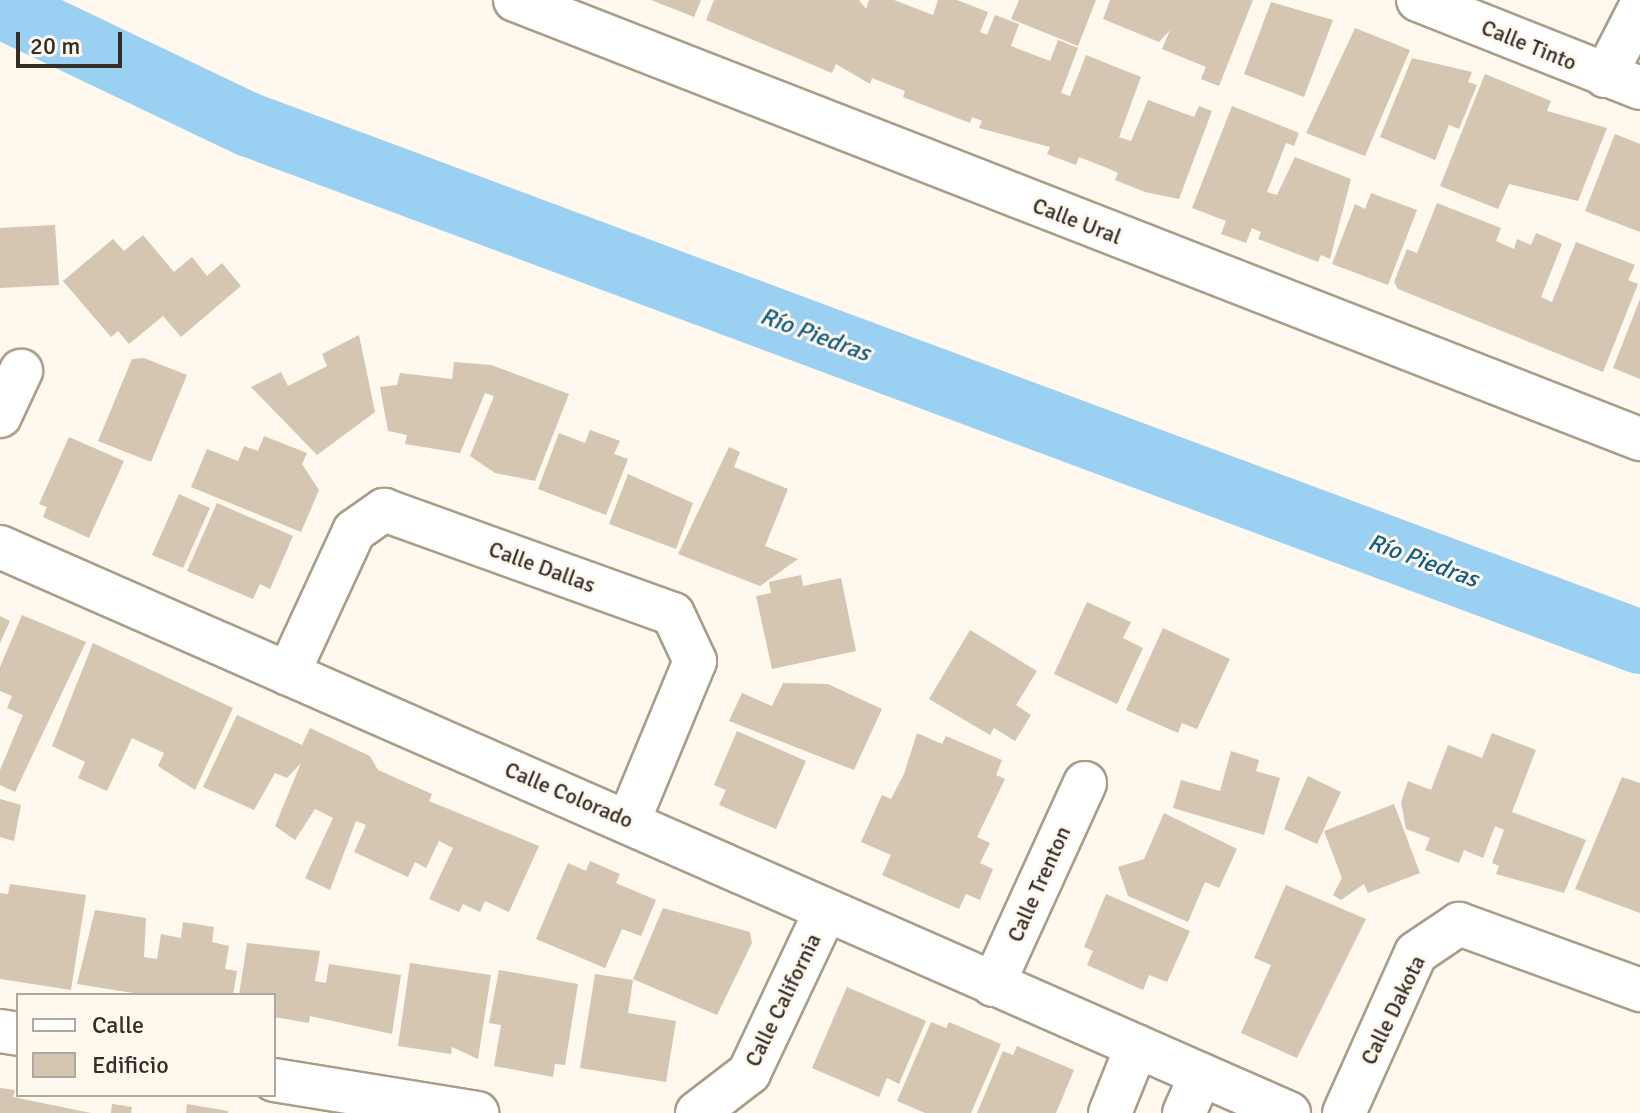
<!DOCTYPE html>
<html>
<head>
<meta charset="utf-8">
<style>
	body { margin:0 }
	#map { position:relative; width:1640px; height:1113px; overflow:hidden; background:#fef8ef; font-family:Signika,sans-serif }
	div>[style] { position:absolute }
	[style*='--x'] { left:calc(var(--x)*1px); top:calc(var(--y)*1px); width:calc(var(--w)*1px); rotate:calc(var(--a)*1deg) }
	.river>* { height:64px; margin:-32px; padding:0 32px; transform-origin:32px; border-radius:32px; background:#9ad0f2 }
	.building>* { inset:0; background:#d4c6b0 }
	.roads { filter:drop-shadow(2px 0 #aa9d88) drop-shadow(-2px 0 #aa9d88) drop-shadow(0 2px #aa9d88) drop-shadow(0 -2px #aa9d88) }
	.minor>* { height:42px; margin:-21px; padding:0 21px; transform-origin:21px; border-radius:21px; background:#fff }
	span { translate:-50% -50%; white-space:nowrap; text-align:center; line-height:1.15; -webkit-text-stroke:6px #fef8ef; paint-order:stroke }
	.street-label { font-size:22px; color:#342e26 }
	.water-label { font-size:24px; color:#105c82; font-style:italic }
	.legend { position:absolute; left:16px; top:993px; width:260px; height:104px; box-sizing:border-box; background:#fef8ef; border:2px solid #ada79f; margin:0; padding:10px 14px; list-style:none; font-size:24px; color:#342e26 }
	.legend li { display:flex; align-items:center; gap:16px; height:40px }
	.legend b { width:40px; border:2px solid #ada79f }
	.scale { position:absolute; left:16px; top:32px; width:106px; height:36px; box-sizing:border-box; border:4px solid #342e26; border-top:0; padding-left:10px; font-size:24px; line-height:28px; white-space:nowrap; color:#342e26; -webkit-text-stroke:6px #fef8ef; paint-order:stroke }
</style>
</head>
<body>
<div id="map">
	<div class="river">
		<i style="--x:0;--y:6;--w:277;--a:25.5"></i>
		<i style="--x:250;--y:125;--w:1483;--a:20.4"></i>
	</div>
	<div class="building">
		<i style="clip-path:polygon(651px 0,701px 0,694px 17px)"></i>
		<i style="clip-path:polygon(714px 0,859px 0,866px 9px,869px 0,894px 0,933px 15px,938px 0,957px 0,988px 12px,980px 32px,987px 35px,995px 15px,1019px 24px,1011px 46px,1050px 61px,1058px 40px,1078px 48px,1061px 93px,1070px 96px,1086px 55px,1141px 77px,1119px 137px,1131px 141px,1148px 100px,1194px 117px,1199px 106px,1212px 111px,1179px 199px,1145px 192px,1115px 180px,1118px 173px,1107px 168px,1079px 157px,1076px 165px,1047px 154px,1050px 147px,979px 128px,982px 121px,972px 117px,970px 123px,903px 97px,905px 91px,872px 78px,870px 84px,836px 64px,832px 73px,706px 20px)"></i>
		<i style="clip-path:polygon(1019px 0,1096px 0,1078px 46px,1011px 19px)"></i>
		<i style="clip-path:polygon(1110px 0,1253px 0,1219px 86px,1201px 79px,1206px 67px,1162px 49px,1170px 30px,1159px 42px,1103px 19px)"></i>
		<i style="clip-path:polygon(1271px 2px,1333px 20px,1304px 97px,1244px 74px)"></i>
		<i style="clip-path:polygon(1355px 28px,1410px 50px,1365px 156px,1306px 133px)"></i>
		<i style="clip-path:polygon(1412px 58px,1472px 72px,1468px 82px,1477px 85px,1459px 129px,1449px 125px,1435px 160px,1380px 137px)"></i>
		<i style="clip-path:polygon(1485px 74px,1551px 101px,1547px 111px,1607px 128px,1578px 201px,1509px 184px,1498px 209px,1440px 186px)"></i>
		<i style="clip-path:polygon(1232px 106px,1299px 133px,1294px 146px,1286px 143px,1267px 192px,1277px 195px,1295px 157px,1351px 179px,1330px 259px,1321px 255px,1318px 262px,1258px 239px,1261px 232px,1252px 228px,1246px 243px,1221px 234px,1226px 221px,1192px 208px)"></i>
		<i style="clip-path:polygon(1615px 134px,1640px 144px,1640px 232px,1585px 211px)"></i>
		<i style="clip-path:polygon(1371px 193px,1417px 210px,1388px 285px,1332px 264px,1355px 204px,1365px 209px)"></i>
		<i style="clip-path:polygon(1437px 203px,1501px 228px,1496px 241px,1514px 249px,1517px 239px,1531px 245px,1536px 233px,1562px 244px,1541px 297px,1552px 302px,1576px 242px,1635px 265px,1628px 280px,1638px 284px,1603px 372px,1398px 289px,1394px 282px,1407px 249px,1417px 253px)"></i>
		<i style="clip-path:polygon(55px 225px,59px 285px,0 288px,0 228px)"></i>
		<i style="clip-path:polygon(143px 235px,174px 272px,192px 257px,207px 276px,222px 263px,241px 286px,181px 337px,163px 316px,129px 344px,118px 331px,111px 337px,63px 281px,113px 239px,124px 251px)"></i>
		<i style="clip-path:polygon(1640px 299px,1640px 379px,1613px 368px)"></i>
		<i style="clip-path:polygon(359px 335px,375px 412px,317px 455px,251px 387px,281px 372px,288px 386px,327px 366px,322px 354px)"></i>
		<i style="clip-path:polygon(144px 358px,187px 375px,151px 462px,98px 441px,132px 359px)"></i>
		<i style="clip-path:polygon(454px 362px,491px 365px,569px 394px,535px 481px,495px 473px,470px 456px,494px 396px,485px 393px,460px 453px,405px 444px,407px 435px,388px 431px,380px 387px,397px 385px,400px 373px,452px 379px)"></i>
		<i style="clip-path:polygon(590px 430px,620px 441px,614px 454px,628px 459px,606px 515px,538px 489px,559px 433px,585px 443px)"></i>
		<i style="clip-path:polygon(264px 436px,307px 453px,302px 464px,319px 490px,301px 532px,191px 487px,207px 449px,238px 461px,244px 446px,258px 451px)"></i>
		<i style="clip-path:polygon(69px 437px,124px 461px,89px 538px,43px 517px,47px 507px,39px 504px)"></i>
		<i style="clip-path:polygon(729px 447px,740px 452px,734px 467px,788px 489px,765px 546px,798px 559px,760px 586px,678px 554px)"></i>
		<i style="clip-path:polygon(628px 474px,693px 503px,676px 549px,609px 524px)"></i>
		<i style="clip-path:polygon(179px 494px,210px 508px,183px 568px,152px 555px)"></i>
		<i style="clip-path:polygon(217px 503px,293px 536px,270px 589px,260px 584px,253px 599px,187px 571px)"></i>
		<i style="clip-path:polygon(801px 575px,803px 586px,841px 578px,856px 651px,772px 669px,756px 596px,771px 593px,769px 582px)"></i>
		<i style="clip-path:polygon(1087px 602px,1131px 622px,1123px 638px,1143px 648px,1117px 704px,1054px 674px)"></i>
		<i style="clip-path:polygon(22px 615px,86px 642px,15px 792px,0 785px,0 770px,23px 715px,7px 708px,12px 696px,0 691px,0 667px)"></i>
		<i style="clip-path:polygon(0 616px,10px 621px,0 643px)"></i>
		<i style="clip-path:polygon(1163px 628px,1230px 659px,1197px 729px,1182px 723px,1178px 733px,1126px 710px)"></i>
		<i style="clip-path:polygon(970px 630px,1037px 671px,1016px 705px,1031px 715px,1015px 741px,994px 728px,990px 735px,929px 699px)"></i>
		<i style="clip-path:polygon(93px 643px,233px 708px,195px 790px,158px 766px,164px 753px,132px 738px,107px 791px,78px 778px,85px 762px,52px 746px)"></i>
		<i style="clip-path:polygon(783px 683px,828px 684px,882px 709px,854px 770px,729px 721px,742px 693px,772px 706px)"></i>
		<i style="clip-path:polygon(237px 715px,302px 745px,310px 728px,370px 756px,378px 770px,432px 794px,429px 801px,539px 846px,509px 912px,485px 901px,480px 912px,463px 904px,459px 912px,429px 899px,453px 848px,439px 841px,426px 868px,415px 862px,408px 877px,354px 852px,366px 825px,356px 821px,330px 890px,305px 878px,333px 818px,315px 809px,295px 840px,275px 826px,301px 763px,287px 778px,275px 773px,254px 810px,203px 787px)"></i>
		<i style="clip-path:polygon(737px 731px,806px 761px,776px 829px,719px 805px,726px 790px,714px 785px)"></i>
		<i style="clip-path:polygon(917px 733px,942px 744px,946px 736px,1002px 760px,996px 775px,1005px 779px,977px 837px,990px 843px,980px 863px,993px 869px,980px 900px,966px 894px,959px 909px,882px 875px,891px 855px,861px 842px,882px 795px,891px 799px,904px 774px)"></i>
		<i style="clip-path:polygon(1492px 733px,1536px 750px,1512px 812px,1586px 840px,1564px 893px,1496px 874px,1499px 866px,1492px 863px,1504px 830px,1495px 826px,1483px 858px,1464px 850px,1459px 863px,1425px 850px,1430px 838px,1406px 829px,1401px 802px,1408px 781px,1431px 790px,1448px 745px,1482px 758px)"></i>
		<i style="clip-path:polygon(1231px 751px,1259px 760px,1256px 771px,1280px 778px,1264px 835px,1173px 808px,1181px 780px,1220px 791px)"></i>
		<i style="clip-path:polygon(1308px 776px,1341px 792px,1317px 844px,1284px 829px)"></i>
		<i style="clip-path:polygon(1622px 777px,1640px 783px,1640px 913px,1575px 889px)"></i>
		<i style="clip-path:polygon(0 799px,21px 805px,14px 841px,0 837px)"></i>
		<i style="clip-path:polygon(1394px 804px,1420px 873px,1368px 893px,1364px 884px,1341px 900px,1333px 895px,1342px 878px,1324px 831px)"></i>
		<i style="clip-path:polygon(1164px 813px,1237px 849px,1219px 888px,1205px 882px,1188px 922px,1128px 896px,1118px 867px,1144px 859px)"></i>
		<i style="clip-path:polygon(590px 861px,620px 874px,616px 883px,656px 900px,641px 936px,622px 929px,605px 968px,536px 939px,568px 863px,586px 871px)"></i>
		<i style="clip-path:polygon(10px 884px,86px 895px,71px 990px,0 979px,0 893px,8px 894px)"></i>
		<i style="clip-path:polygon(1286px 885px,1366px 919px,1297px 1058px,1241px 1033px,1271px 965px,1254px 958px)"></i>
		<i style="clip-path:polygon(1106px 894px,1190px 931px,1167px 982px,1149px 975px,1143px 990px,1087px 965px,1093px 951px,1084px 947px)"></i>
		<i style="clip-path:polygon(663px 908px,750px 932px,752px 943px,717px 1015px,633px 979px)"></i>
		<i style="clip-path:polygon(95px 910px,146px 918px,144px 957px,157px 959px,161px 934px,181px 938px,183px 922px,214px 927px,212px 942px,229px 946px,225px 969px,237px 971px,233px 995px,146px 995px,77px 984px)"></i>
		<i style="clip-path:polygon(247px 943px,320px 951px,315px 981px,326px 983px,329px 964px,401px 975px,392px 1034px,310px 1016px,309px 1023px,274px 1017px,274px 995px,239px 995px)"></i>
		<i style="clip-path:polygon(410px 963px,491px 975px,478px 1059px,452px 1047px,451px 1054px,398px 1046px)"></i>
		<i style="clip-path:polygon(499px 970px,578px 984px,565px 1065px,555px 1064px,553px 1077px,494px 1066px,501px 1025px,489px 1023px)"></i>
		<i style="clip-path:polygon(595px 974px,633px 980px,628px 1013px,676px 1021px,666px 1082px,580px 1068px)"></i>
		<i style="clip-path:polygon(847px 987px,926px 1021px,899px 1084px,887px 1078px,879px 1097px,812px 1068px)"></i>
		<i style="clip-path:polygon(931px 1022px,946px 1028px,949px 1022px,1001px 1044px,971px 1113px,925px 1113px,897px 1101px)"></i>
		<i style="clip-path:polygon(1017px 1046px,1074px 1070px,1056px 1113px,977px 1113px,1003px 1051px,1013px 1055px)"></i>
		<i style="clip-path:polygon(0 1088px,15px 1090px,13px 1097px,91px 1113px,0 1113px)"></i>
		<i style="clip-path:polygon(112px 1104px,132px 1107px,131px 1113px,111px 1113px)"></i>
		<i style="clip-path:polygon(187px 1104px,228px 1111px,228px 1113px,186px 1113px)"></i>
	</div>
	<div class="roads">
		<div class="minor">
			<i style="--x:515;--y:0;--w:1208;--a:21.32"></i>
			<i style="--x:1418;--y:0;--w:239;--a:21.6"></i>
			<i style="--x:1605;--y:76;--w:76;--a:-62.8"></i>
			<i style="--x:0;--y:416;--w:50;--a:-65"></i>
			<i style="--x:0;--y:547;--w:1408;--a:23.71"></i>
			<i style="--x:288;--y:674;--w:157;--a:-65.2"></i>
			<i style="--x:354;--y:531;--w:37;--a:-35"></i>
			<i style="--x:384;--y:510;--w:307;--a:19.8"></i>
			<i style="--x:673;--y:614;--w:52;--a:64.9"></i>
			<i style="--x:695;--y:661;--w:172;--a:112.5"></i>
			<i style="--x:993;--y:985;--w:222;--a:-65.5"></i>
			<i style="--x:0;--y:1031;--w:18;--a:9"></i>
			<i style="--x:274;--y:1080;--w:206;--a:9.2"></i>
			<i style="--x:697;--y:1113;--w:66;--a:-37.6"></i>
			<i style="--x:749;--y:1073;--w:178;--a:-64.7"></i>
			<i style="--x:1110;--y:1113;--w:72;--a:-68.1"></i>
			<i style="--x:1184;--y:1113;--w:42;--a:-65.9"></i>
			<i style="--x:1344;--y:1113;--w:175;--a:-65.8"></i>
			<i style="--x:1416;--y:953;--w:52;--a:-34"></i>
			<i style="--x:1459;--y:924;--w:193;--a:20"></i>
		</div>
	</div>
	<div class="street-label">
		<span style="left:1529px;top:45px;rotate:22deg">Calle Tinto</span>
		<span style="left:1077px;top:221px;rotate:21deg">Calle Ural</span>
		<span style="left:542px;top:567px;rotate:20deg">Calle Dallas</span>
		<span style="left:569px;top:795px;rotate:23deg">Calle Colorado</span>
		<span style="left:1039px;top:884px;rotate:-66deg">Calle Trenton</span>
		<span style="left:783px;top:1000px;rotate:-64deg">Calle California</span>
		<span style="left:1393px;top:1010px;rotate:-64deg">Calle Dakota</span>
	</div>
	<div class="water-label">
		<span style="left:815px;top:335px;rotate:20deg">Río Piedras</span>
		<span style="left:1423px;top:561px;rotate:20deg">Río Piedras</span>
	</div>
	<ul class="legend">
	<li><b style="height:10px;background:#fff"></b>Calle</li>
	<li><b style="height:22px;background:#d4c6b0"></b>Edificio</li>
	</ul>
	<div class="scale">20 m</div>
</div>
</body>
</html>
